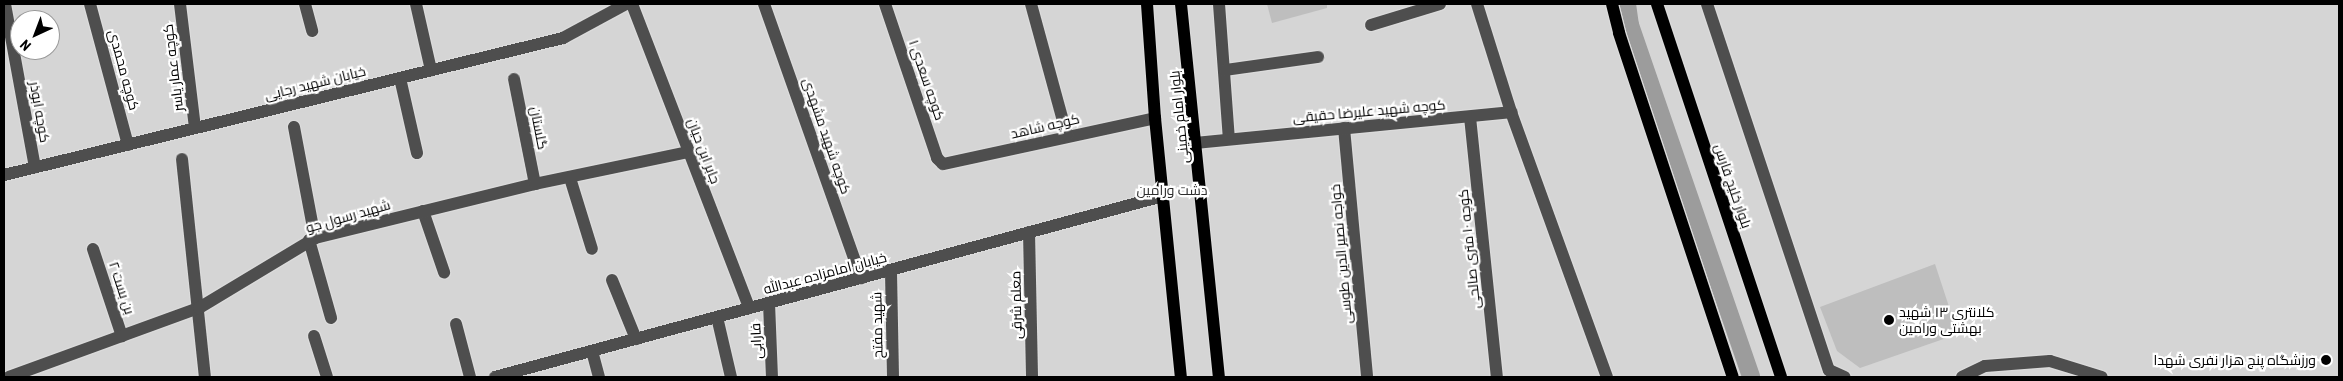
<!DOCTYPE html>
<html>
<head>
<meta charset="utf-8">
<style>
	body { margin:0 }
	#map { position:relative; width:2343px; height:381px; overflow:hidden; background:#fff; font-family:"Roboto Condensed",Cairo,sans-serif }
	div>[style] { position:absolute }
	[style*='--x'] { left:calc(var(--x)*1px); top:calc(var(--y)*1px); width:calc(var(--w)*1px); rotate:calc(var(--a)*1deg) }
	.green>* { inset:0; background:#d5d5d5 }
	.canal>* { height:18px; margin:-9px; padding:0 9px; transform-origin:9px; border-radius:9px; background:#9c9c9c }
	.building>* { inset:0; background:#bebebe }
	.roads { filter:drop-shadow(1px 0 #dbdbdb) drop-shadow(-1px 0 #dbdbdb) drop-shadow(0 1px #dbdbdb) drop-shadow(0 -1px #dbdbdb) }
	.minor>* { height:12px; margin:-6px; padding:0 6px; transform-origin:6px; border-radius:6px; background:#4e4e4e }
	.major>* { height:12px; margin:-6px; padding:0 6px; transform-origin:6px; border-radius:6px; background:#000 }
	.dots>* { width:14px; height:14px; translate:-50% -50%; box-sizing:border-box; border:2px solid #fff; border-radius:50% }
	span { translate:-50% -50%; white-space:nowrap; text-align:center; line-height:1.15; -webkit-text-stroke:4.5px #fff; paint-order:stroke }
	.street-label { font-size:14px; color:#000 }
	.park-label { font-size:14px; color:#2c2c2c }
	.poi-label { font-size:14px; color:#000 }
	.left { translate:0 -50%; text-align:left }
	.right { translate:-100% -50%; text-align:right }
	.frame { position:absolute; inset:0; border:5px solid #000; pointer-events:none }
	.north { position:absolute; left:10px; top:10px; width:50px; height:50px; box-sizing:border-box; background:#fff; border:1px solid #999; border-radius:50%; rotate:223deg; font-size:14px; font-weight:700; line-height:20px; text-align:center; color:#000 }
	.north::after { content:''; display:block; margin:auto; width:18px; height:22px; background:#000; clip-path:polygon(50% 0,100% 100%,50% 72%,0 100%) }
</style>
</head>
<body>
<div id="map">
	<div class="green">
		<i style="clip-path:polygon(evenodd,4px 4px,2339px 4px,2339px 377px,4px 377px,4px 4px,20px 20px,50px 20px,50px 50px,20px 50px,20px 20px)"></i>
	</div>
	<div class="canal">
		<i style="--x:1627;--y:4;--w:21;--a:82"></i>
		<i style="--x:1630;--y:25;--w:372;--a:71"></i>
	</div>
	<div class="building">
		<i style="clip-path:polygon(1267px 4px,1327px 4px,1327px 8px,1272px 23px)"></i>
		<i style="clip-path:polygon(1935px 264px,1958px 334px,1860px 368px,1837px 351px,1820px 307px)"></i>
	</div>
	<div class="roads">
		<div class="minor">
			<i style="--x:5;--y:4;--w:166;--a:79.6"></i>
			<i style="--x:90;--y:4;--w:146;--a:74.9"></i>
			<i style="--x:180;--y:4;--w:125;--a:83.1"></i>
			<i style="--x:305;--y:4;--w:28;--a:75"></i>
			<i style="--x:416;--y:4;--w:68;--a:77.2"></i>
			<i style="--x:632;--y:4;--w:326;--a:68.9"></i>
			<i style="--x:764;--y:4;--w:291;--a:70.5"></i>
			<i style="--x:885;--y:4;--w:163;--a:71.3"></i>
			<i style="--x:937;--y:158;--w:8;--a:45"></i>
			<i style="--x:943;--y:164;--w:217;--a:-12.2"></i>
			<i style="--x:1031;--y:4;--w:137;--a:74.7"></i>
			<i style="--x:1219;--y:4;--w:135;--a:85.8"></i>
			<i style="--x:1477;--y:4;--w:113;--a:72.5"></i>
			<i style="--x:1511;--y:112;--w:282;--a:70.1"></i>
			<i style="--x:1707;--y:4;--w:386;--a:71.6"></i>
			<i style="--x:1829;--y:370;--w:17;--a:24"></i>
			<i style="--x:1371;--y:25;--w:72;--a:-16.9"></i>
			<i style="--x:1225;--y:70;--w:94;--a:-8"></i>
			<i style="--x:400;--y:78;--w:77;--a:77.2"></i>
			<i style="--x:514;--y:79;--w:107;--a:78.7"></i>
			<i style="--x:1470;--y:117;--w:261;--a:84.1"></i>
			<i style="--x:294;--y:127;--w:113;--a:79.3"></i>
			<i style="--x:1344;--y:128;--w:250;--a:84.7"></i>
			<i style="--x:1196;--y:143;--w:317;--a:-5.6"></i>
			<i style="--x:182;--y:159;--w:219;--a:84"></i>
			<i style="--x:4;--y:175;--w:576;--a:-13.77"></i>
			<i style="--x:563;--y:38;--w:72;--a:-28.4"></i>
			<i style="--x:570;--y:178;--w:74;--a:72.8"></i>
			<i style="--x:423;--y:211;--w:65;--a:71"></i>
			<i style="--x:1029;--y:232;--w:145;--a:88.8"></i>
			<i style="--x:309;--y:240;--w:81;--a:74.2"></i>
			<i style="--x:93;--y:249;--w:92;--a:71.6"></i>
			<i style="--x:891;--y:272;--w:105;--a:88.9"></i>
			<i style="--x:612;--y:280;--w:64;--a:67.9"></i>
			<i style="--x:769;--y:303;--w:74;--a:87.7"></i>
			<i style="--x:717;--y:317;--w:62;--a:76.9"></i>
			<i style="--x:456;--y:324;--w:55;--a:75.2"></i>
			<i style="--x:314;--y:336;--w:43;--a:72.4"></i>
			<i style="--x:592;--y:351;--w:27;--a:75"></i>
			<i style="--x:9;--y:377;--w:202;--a:-20"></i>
			<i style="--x:199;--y:308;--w:135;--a:-31.1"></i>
			<i style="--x:315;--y:238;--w:227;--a:-13.8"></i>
			<i style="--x:535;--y:184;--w:156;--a:-11.8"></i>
			<i style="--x:495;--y:377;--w:692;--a:-15.16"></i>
			<i style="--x:1962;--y:377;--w:25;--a:-26"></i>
			<i style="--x:1985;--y:366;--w:65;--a:-4.4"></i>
			<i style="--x:2050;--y:361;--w:54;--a:17.1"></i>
		</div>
		<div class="major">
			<i style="--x:1147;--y:4;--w:114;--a:86"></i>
			<i style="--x:1155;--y:118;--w:260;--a:84.3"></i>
			<i style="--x:1181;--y:4;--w:375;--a:84.2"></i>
			<i style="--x:1612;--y:4;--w:30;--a:76"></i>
			<i style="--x:1619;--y:33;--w:362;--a:71.7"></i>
			<i style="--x:1657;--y:4;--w:393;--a:71.6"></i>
		</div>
	</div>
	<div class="dots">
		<i style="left:1889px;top:320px;background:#000"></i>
		<i style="left:2326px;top:360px;background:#000"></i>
	</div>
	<div class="street-label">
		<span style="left:173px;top:68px;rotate:-97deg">کوچه عمار یاسر</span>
		<span style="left:124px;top:70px;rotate:75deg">کوچه محمدی</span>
		<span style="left:927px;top:80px;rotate:71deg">کوچه سعدی ۱</span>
		<span style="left:315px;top:83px;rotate:-14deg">خیابان شهید رجایی</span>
		<span style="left:1369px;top:111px;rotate:-5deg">کوچه شهید علیرضا حقیقی</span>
		<span style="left:40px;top:112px;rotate:80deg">کوچه ابوذر</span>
		<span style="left:1179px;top:117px;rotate:-96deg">بلوار امام خمینی</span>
		<span style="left:1045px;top:126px;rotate:-13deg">کوچه شاهد</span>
		<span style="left:539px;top:128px;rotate:79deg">گلستان</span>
		<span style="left:827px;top:136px;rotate:71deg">کوچه شهید مشهدی</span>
		<span style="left:704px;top:151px;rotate:69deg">جابر ابن حیان</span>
		<span style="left:1733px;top:186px;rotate:71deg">بلوار خلیج فارس</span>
		<span style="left:348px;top:216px;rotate:-16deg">شهید رسول جو</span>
		<span style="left:1469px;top:249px;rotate:-96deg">کوچه ۱۰ متری صالحی</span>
		<span style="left:1341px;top:254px;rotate:-95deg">خواجه نصیر الدین طوسی</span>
		<span style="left:825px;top:273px;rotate:-15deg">خیابان امامزاده عبدالله</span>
		<span style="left:122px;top:288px;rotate:72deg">بن بست ۲</span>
		<span style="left:1016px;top:305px;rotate:-91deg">معلم شرقی</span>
		<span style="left:877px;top:325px;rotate:-91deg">شهید مفتح</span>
		<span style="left:756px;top:341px;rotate:-93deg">فارابی</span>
	</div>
	<div class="park-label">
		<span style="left:1172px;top:190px">دشت ورامین</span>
	</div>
	<div class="poi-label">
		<span class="left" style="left:1899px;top:320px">کلانتری ۱۳ شهید<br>بهشتی ورامین</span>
		<span class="right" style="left:2316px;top:360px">ورزشگاه پنج هزار نفری شهدا</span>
	</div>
	<div class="frame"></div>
	<div class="north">N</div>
</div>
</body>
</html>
